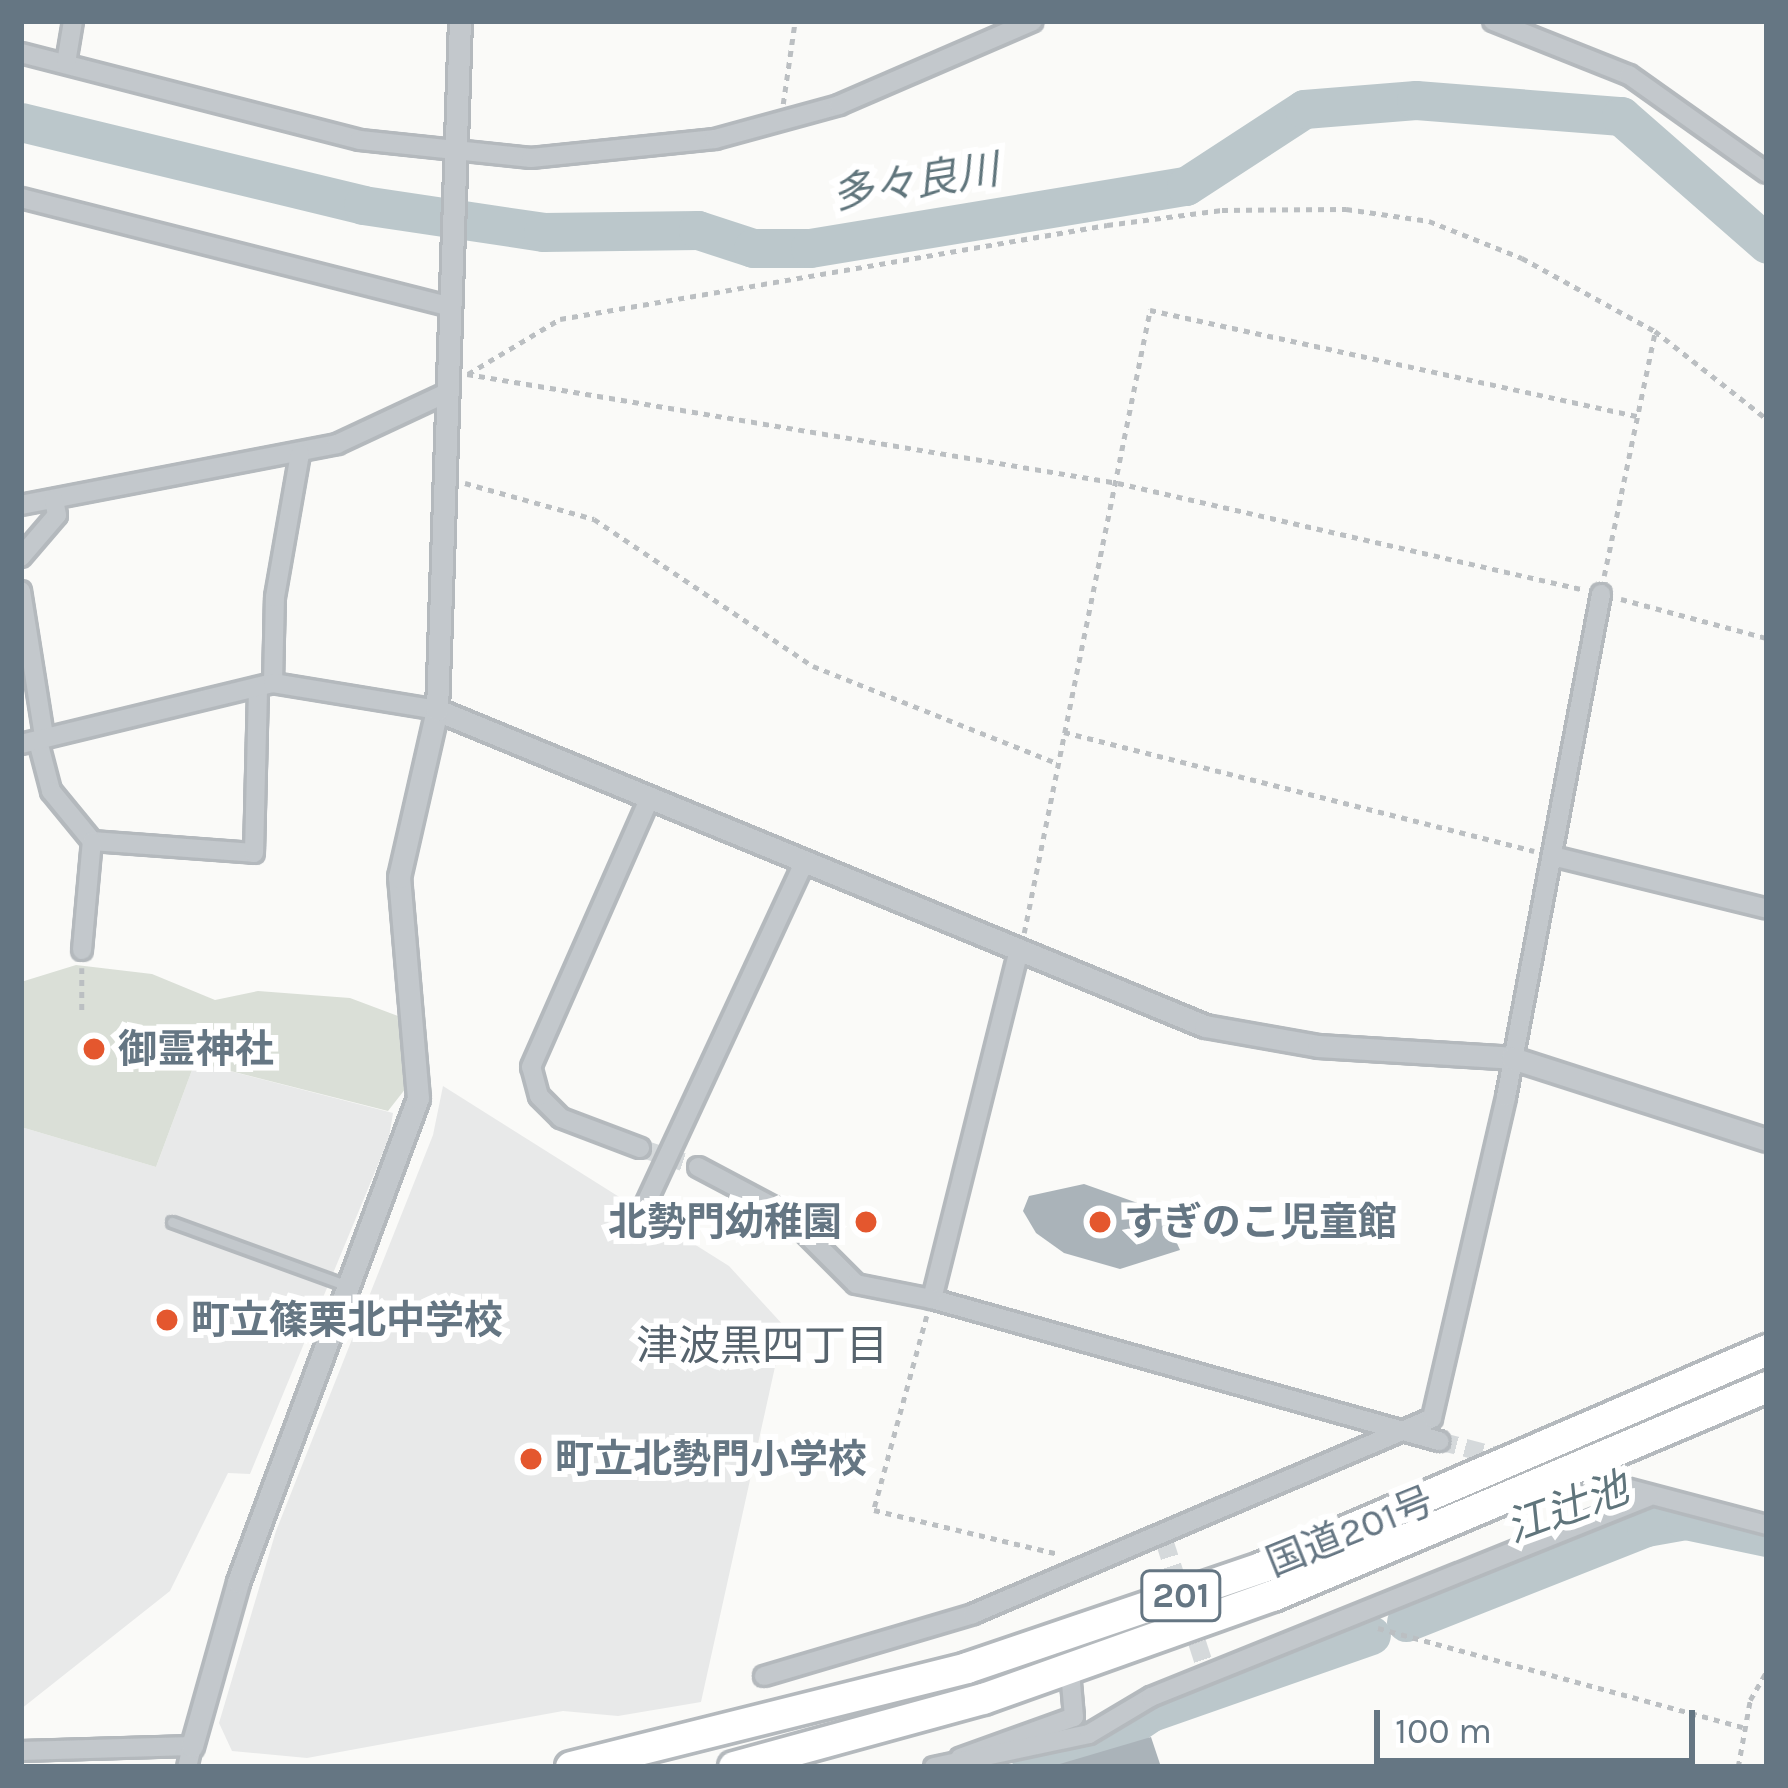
<!DOCTYPE html>
<html>
<head>
<meta charset="utf-8">
<style>
	body { margin:0 }
	#map { position:relative; width:1788px; height:1788px; overflow:hidden; background:#fafaf8; font-family:Karla,"Noto Sans JP",sans-serif }
	div>[style] { position:absolute }
	[style*='--x'] { left:calc(var(--x)*1px); top:calc(var(--y)*1px); width:calc(var(--w)*1px); rotate:calc(var(--a)*1deg) }
	.built>* { inset:0; background:#e8e9e9 }
	.green>* { inset:0; background:#dadfd7 }
	.river>* { height:39px; margin:-19.5px; padding:0 19.5px; transform-origin:19.5px; border-radius:19.5px; background:#bbc7cb }
	.building>* { inset:0; background:#aab3b9 }
	.minor-tunnel>* { height:18px; margin-top:-9px; transform-origin:0; background:repeating-linear-gradient(90deg,#d5d9db 0 18px,transparent 0 27px) }
	.path>* { height:4.5px; margin-top:-2.25px; transform-origin:0; background:repeating-linear-gradient(90deg,#bbbfc2 0 6px,transparent 0 12px) }
	.roads { filter:drop-shadow(3px 0 #b4b9bd) drop-shadow(-3px 0 #b4b9bd) drop-shadow(0 3px #b4b9bd) drop-shadow(0 -3px #b4b9bd) }
	.service>* { height:9px; margin:-4.5px; padding:0 4.5px; transform-origin:4.5px; border-radius:4.5px; background:#c3c8cc }
	.minor>* { height:18px; margin:-9px; padding:0 9px; transform-origin:9px; border-radius:9px; background:#c3c8cc }
	.tertiary>* { height:21px; margin:-10.5px; padding:0 10.5px; transform-origin:10.5px; border-radius:10.5px; background:#c3c8cc }
	.trunk>* { height:30px; margin:-15px; padding:0 15px; transform-origin:15px; border-radius:15px; background:#fff }
	.dots>* { width:33px; height:33px; translate:-50% -50%; box-sizing:border-box; border:6px solid #fff; border-radius:50% }
	span { translate:-50% -50%; white-space:nowrap; text-align:center; line-height:1.15; -webkit-text-stroke:12px #fff; paint-order:stroke }
	.shield-label span { padding:3px 9px; background:#fff; border:3px solid; border-radius:9px; -webkit-text-stroke-width:0 }
	.shield-label { font-size:36px; color:#657683; font-weight:700 }
	.poi-label { font-size:39px; color:#657683; font-weight:700 }
	.left { translate:0 -50%; text-align:left }
	.right { translate:-100% -50%; text-align:right }
	.street-label { font-size:39px; color:#657683 }
	.water-label { font-size:42px; color:#60757c; font-style:italic }
	.neighbourhood-label { font-size:42px; color:#57646e }
	.frame { position:absolute; inset:0; border:24px solid #657683; pointer-events:none }
	.scale { position:absolute; left:1374px; top:1710px; width:321px; height:54px; box-sizing:border-box; border:6px solid #657683; border-top:0; padding-left:15px; font-size:36px; line-height:42px; white-space:nowrap; color:#657683; -webkit-text-stroke:9px #fff; paint-order:stroke }
</style>
</head>
<body>
<div id="map">
	<div class="built">
		<i style="clip-path:polygon(195px 1062px,393px 1113px,389px 1138px,250px 1474px,228px 1473px,170px 1591px,21px 1709px,21px 1127px,156px 1167px)"></i>
		<i style="clip-path:polygon(443px 1086px,729px 1266px,784px 1326px,701px 1702px,618px 1716px,563px 1711px,307px 1758px,232px 1751px,219px 1723px,276px 1531px,433px 1135px)"></i>
	</div>
	<div class="green">
		<i style="clip-path:polygon(76px 965px,152px 974px,215px 1000px,258px 991px,350px 998px,398px 1016px,406px 1088px,388px 1111px,195px 1062px,156px 1167px,21px 1127px,21px 982px)"></i>
	</div>
	<div class="river">
		<i style="--x:21;--y:122;--w:352;--a:13.6"></i>
		<i style="--x:363;--y:205;--w:182;--a:8.5"></i>
		<i style="--x:543;--y:232;--w:155;--a:-0.7"></i>
		<i style="--x:698;--y:230;--w:58;--a:18.1"></i>
		<i style="--x:753;--y:248;--w:57;--a:0"></i>
		<i style="--x:810;--y:248;--w:381;--a:-9.4"></i>
		<i style="--x:1186;--y:186;--w:141;--a:-33.1"></i>
		<i style="--x:1304;--y:109;--w:112;--a:-4.6"></i>
		<i style="--x:1416;--y:100;--w:206;--a:4.5"></i>
		<i style="--x:1621;--y:116;--w:194;--a:41.2"></i>
		<i style="--x:1406;--y:1622;--w:258;--a:-21.6"></i>
		<i style="--x:1646;--y:1527;--w:40;--a:-10"></i>
		<i style="--x:1685;--y:1520;--w:84;--a:11.7"></i>
		<i style="--x:1031;--y:1767;--w:67;--a:-15.5"></i>
		<i style="--x:1096;--y:1749;--w:66;--a:-33.9"></i>
		<i style="--x:1151;--y:1712;--w:233;--a:-19.3"></i>
	</div>
	<div class="building">
		<i style="clip-path:polygon(1084px 1184px,1163px 1212px,1180px 1250px,1120px 1269px,1064px 1253px,1036px 1233px,1023px 1211px,1029px 1196px)"></i>
		<i style="clip-path:polygon(1151px 1737px,1161px 1767px,1053px 1767px,1053px 1766px)"></i>
	</div>
	<div class="minor-tunnel">
		<i style="--x:640;--y:1148;--w:61;--a:18.1"></i>
		<i style="--x:1439;--y:1441;--w:75;--a:14.6"></i>
		<i style="--x:1568;--y:1474;--w:56;--a:13.5"></i>
		<i style="--x:1164;--y:1540;--w:143;--a:72.1"></i>
	</div>
	<div class="path">
		<i style="--x:783;--y:104;--w:84;--a:-81.8"></i>
		<i style="--x:467;--y:374;--w:660;--a:9.51"></i>
		<i style="--x:1118;--y:483;--w:475;--a:12.9"></i>
		<i style="--x:468;--y:374;--w:107;--a:-30.9"></i>
		<i style="--x:560;--y:319;--w:555;--a:-9.75"></i>
		<i style="--x:1107;--y:225;--w:116;--a:-7.4"></i>
		<i style="--x:1222;--y:210;--w:124;--a:-0.5"></i>
		<i style="--x:1346;--y:209;--w:84;--a:8.2"></i>
		<i style="--x:1429;--y:221;--w:100;--a:21.7"></i>
		<i style="--x:1522;--y:258;--w:152;--a:28.8"></i>
		<i style="--x:1655;--y:331;--w:142;--a:38.2"></i>
		<i style="--x:465;--y:483;--w:134;--a:15.6"></i>
		<i style="--x:594;--y:519;--w:264;--a:33.9"></i>
		<i style="--x:813;--y:666;--w:263;--a:21.7"></i>
		<i style="--x:1604;--y:576;--w:250;--a:-78.2"></i>
		<i style="--x:1621;--y:599;--w:151;--a:15"></i>
		<i style="--x:1064;--y:732;--w:485;--a:14.2"></i>
		<i style="--x:1024;--y:933;--w:636;--a:-78.57"></i>
		<i style="--x:1150;--y:310;--w:499;--a:12.3"></i>
		<i style="--x:82;--y:968;--w:45;--a:90"></i>
		<i style="--x:927;--y:1316;--w:201;--a:105.3"></i>
		<i style="--x:874;--y:1510;--w:189;--a:13.4"></i>
		<i style="--x:1378;--y:1628;--w:378;--a:15.2"></i>
		<i style="--x:1738;--y:1767;--w:68;--a:-79.8"></i>
		<i style="--x:1750;--y:1700;--w:34;--a:-60"></i>
	</div>
	<div class="roads">
		<div class="service">
			<i style="--x:172;--y:1222;--w:187;--a:20"></i>
		</div>
		<div class="minor">
			<i style="--x:1493;--y:21;--w:146;--a:21.7"></i>
			<i style="--x:1629;--y:75;--w:169;--a:35.4"></i>
			<i style="--x:21;--y:53;--w:350;--a:14.4"></i>
			<i style="--x:360;--y:140;--w:172;--a:6"></i>
			<i style="--x:531;--y:158;--w:185;--a:-5.9"></i>
			<i style="--x:715;--y:139;--w:129;--a:-15.3"></i>
			<i style="--x:839;--y:105;--w:211;--a:-23.4"></i>
			<i style="--x:66;--y:63;--w:43;--a:-80.5"></i>
			<i style="--x:21;--y:198;--w:436;--a:14.2"></i>
			<i style="--x:21;--y:505;--w:322;--a:-10.9"></i>
			<i style="--x:337;--y:444;--w:116;--a:-25"></i>
			<i style="--x:21;--y:557;--w:55;--a:-49.4"></i>
			<i style="--x:57;--y:515;--w:16;--a:-101"></i>
			<i style="--x:21;--y:591;--w:148;--a:81"></i>
			<i style="--x:273;--y:683;--w:86;--a:-88.7"></i>
			<i style="--x:275;--y:597;--w:145;--a:-80.1"></i>
			<i style="--x:38;--y:741;--w:52;--a:75.4"></i>
			<i style="--x:51;--y:791;--w:65;--a:50.6"></i>
			<i style="--x:92;--y:841;--w:162;--a:4.2"></i>
			<i style="--x:254;--y:853;--w:166;--a:-88.6"></i>
			<i style="--x:21;--y:744;--w:259;--a:-13.6"></i>
			<i style="--x:273;--y:683;--w:166;--a:9.3"></i>
			<i style="--x:1552;--y:856;--w:221;--a:13.8"></i>
			<i style="--x:82;--y:950;--w:109;--a:-84.8"></i>
			<i style="--x:1019;--y:950;--w:360;--a:104"></i>
			<i style="--x:932;--y:1299;--w:527;--a:15.65"></i>
			<i style="--x:640;--y:1148;--w:85;--a:-159.2"></i>
			<i style="--x:561;--y:1118;--w:31;--a:-135"></i>
			<i style="--x:539;--y:1096;--w:30;--a:-105"></i>
			<i style="--x:531;--y:1067;--w:295;--a:-66.2"></i>
			<i style="--x:698;--y:1167;--w:98;--a:27.9"></i>
			<i style="--x:785;--y:1213;--w:100;--a:45"></i>
			<i style="--x:856;--y:1284;--w:77;--a:11.2"></i>
			<i style="--x:641;--y:1214;--w:389;--a:-65.1"></i>
			<i style="--x:1622;--y:1487;--w:150;--a:14.7"></i>
			<i style="--x:764;--y:1676;--w:218;--a:-16.5"></i>
			<i style="--x:973;--y:1614;--w:499;--a:-23.1"></i>
			<i style="--x:1432;--y:1418;--w:329;--a:-77"></i>
			<i style="--x:1506;--y:1097;--w:512;--a:-79.3"></i>
			<i style="--x:21;--y:1751;--w:171;--a:-1.7"></i>
			<i style="--x:192;--y:1746;--w:22;--a:103"></i>
			<i style="--x:960;--y:1758;--w:121;--a:-19.8"></i>
			<i style="--x:1074;--y:1717;--w:46;--a:-95"></i>
			<i style="--x:934;--y:1767;--w:158;--a:-12"></i>
			<i style="--x:1089;--y:1734;--w:72;--a:-30.8"></i>
			<i style="--x:1151;--y:1697;--w:536;--a:-21.92"></i>
		</div>
		<div class="tertiary">
			<i style="--x:437;--y:710;--w:830;--a:22.37"></i>
			<i style="--x:1205;--y:1026;--w:115;--a:10"></i>
			<i style="--x:1318;--y:1046;--w:194;--a:3.5"></i>
			<i style="--x:1512;--y:1058;--w:268;--a:17.8"></i>
			<i style="--x:192;--y:1746;--w:170;--a:-74.3"></i>
			<i style="--x:238;--y:1582;--w:516;--a:-69.6"></i>
			<i style="--x:418;--y:1098;--w:222;--a:-94.9"></i>
			<i style="--x:399;--y:877;--w:171;--a:-77.2"></i>
			<i style="--x:437;--y:710;--w:689;--a:-88.09"></i>
		</div>
		<div class="trunk">
			<i style="--x:571;--y:1767;--w:408;--a:-14"></i>
			<i style="--x:967;--y:1668;--w:313;--a:-18.8"></i>
			<i style="--x:1263;--y:1567;--w:549;--a:-23.29"></i>
			<i style="--x:734;--y:1767;--w:258;--a:-15.3"></i>
			<i style="--x:983;--y:1699;--w:308;--a:-19.6"></i>
			<i style="--x:1273;--y:1596;--w:536;--a:-22.93"></i>
		</div>
	</div>
	<div class="dots">
		<i style="left:94px;top:1049px;background:#e4572e"></i>
		<i style="left:866px;top:1222px;background:#e4572e"></i>
		<i style="left:1100px;top:1222px;background:#e4572e"></i>
		<i style="left:167px;top:1320px;background:#e4572e"></i>
		<i style="left:531px;top:1459px;background:#e4572e"></i>
	</div>
	<div class="shield-label">
		<span style="left:1181px;top:1596px">201</span>
	</div>
	<div class="poi-label">
		<span class="left" style="left:118px;top:1049px">御霊神社</span>
		<span class="right" style="left:842px;top:1222px">北勢門幼稚園</span>
		<span class="left" style="left:1124px;top:1222px">すぎのこ児童館</span>
		<span class="left" style="left:191px;top:1320px">町立篠栗北中学校</span>
		<span class="left" style="left:555px;top:1459px">町立北勢門小学校</span>
	</div>
	<div class="street-label">
		<span style="left:1350px;top:1532px;rotate:-22deg">国道201号</span>
	</div>
	<div class="water-label">
		<span style="left:915px;top:182px;rotate:-9deg">多々良川</span>
		<span style="left:1567px;top:1508px;rotate:-20deg">江辻池</span>
	</div>
	<div class="neighbourhood-label">
		<span style="left:762px;top:1346px">津波黒四丁目</span>
	</div>
	<div class="frame"></div>
	<div class="scale">100 m</div>
</div>
</body>
</html>
